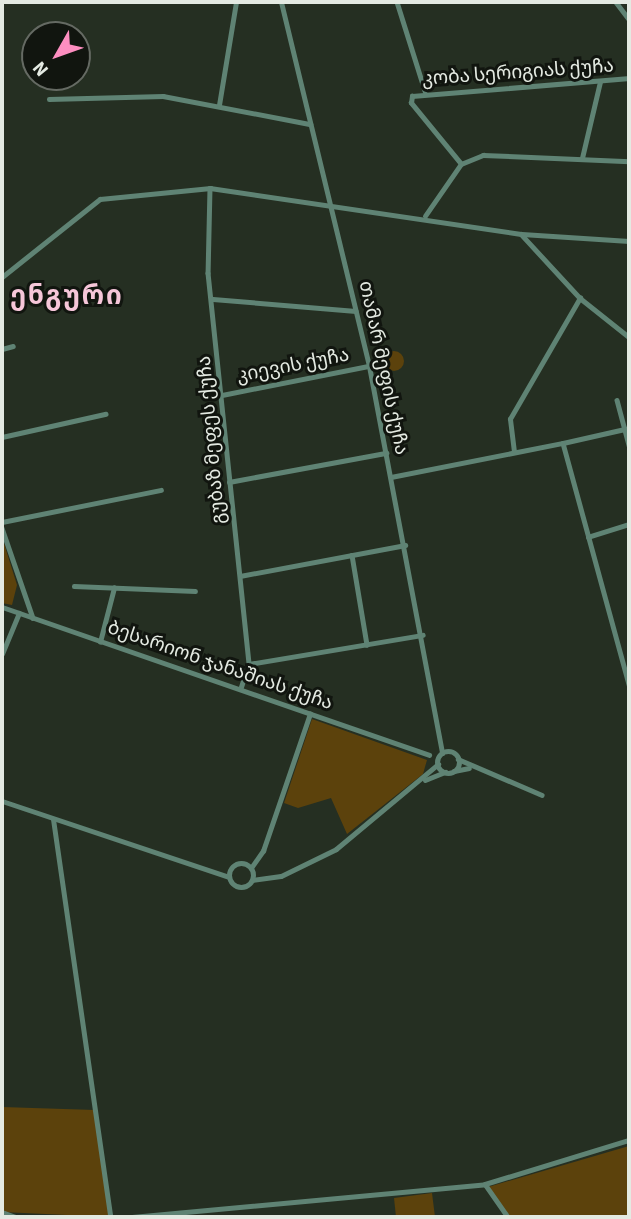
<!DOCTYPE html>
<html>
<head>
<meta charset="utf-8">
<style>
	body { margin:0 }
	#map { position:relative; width:631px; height:1219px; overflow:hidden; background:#252f22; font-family:"Source Sans 3","Noto Sans Georgian",sans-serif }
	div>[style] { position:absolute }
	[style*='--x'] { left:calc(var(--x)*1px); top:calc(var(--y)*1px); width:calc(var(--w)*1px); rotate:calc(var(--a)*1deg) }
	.green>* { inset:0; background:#5c420c }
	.round { border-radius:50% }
	.minor>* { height:4.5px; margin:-2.25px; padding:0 2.25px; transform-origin:2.25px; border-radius:2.25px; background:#5f8374 }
	.tertiary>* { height:5px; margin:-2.5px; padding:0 2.5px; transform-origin:2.5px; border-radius:2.5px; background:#5f8374 }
	.tertiary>.ring { margin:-2.5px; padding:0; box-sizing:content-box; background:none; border:5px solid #5f8374; border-radius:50% }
	span { translate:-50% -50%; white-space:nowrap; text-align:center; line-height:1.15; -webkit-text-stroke:6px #11150f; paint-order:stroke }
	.street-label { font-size:19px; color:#e4eae2 }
	.district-label { font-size:26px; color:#f6c6d9; font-weight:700; letter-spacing:2px }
	.frame { position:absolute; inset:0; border:4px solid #e4eae2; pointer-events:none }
	.north { position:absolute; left:21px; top:21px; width:70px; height:70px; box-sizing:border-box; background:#11150f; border:2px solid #656a63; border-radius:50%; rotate:230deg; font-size:19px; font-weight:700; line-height:28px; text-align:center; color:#e4eae2 }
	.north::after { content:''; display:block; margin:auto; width:24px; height:32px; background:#fd8ec0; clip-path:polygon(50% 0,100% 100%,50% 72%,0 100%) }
</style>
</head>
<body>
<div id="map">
	<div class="green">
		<i class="round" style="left:384px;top:351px;width:20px;height:20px"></i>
		<i style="clip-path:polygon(2px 537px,17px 585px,12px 605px,2px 603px)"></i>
		<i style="clip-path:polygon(312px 719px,427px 760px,423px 774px,347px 834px,331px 798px,298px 808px,284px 803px)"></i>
		<i style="clip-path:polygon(2px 1107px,95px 1110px,110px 1217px,2px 1212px)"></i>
		<i style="clip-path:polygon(629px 1146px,629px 1217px,508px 1217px,488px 1187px)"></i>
		<i style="clip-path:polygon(432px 1193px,435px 1217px,396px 1217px,394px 1198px)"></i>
	</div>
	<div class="minor">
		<i style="--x:397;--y:2;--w:93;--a:72.5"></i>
		<i style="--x:616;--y:2;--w:21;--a:53"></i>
		<i style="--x:49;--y:99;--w:114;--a:-1.5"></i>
		<i style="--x:163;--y:96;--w:150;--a:10.8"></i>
		<i style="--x:219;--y:105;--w:104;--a:-80.6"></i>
		<i style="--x:582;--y:158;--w:78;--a:-76.7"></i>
		<i style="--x:461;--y:164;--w:79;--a:-129.3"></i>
		<i style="--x:411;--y:103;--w:7;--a:-82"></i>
		<i style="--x:412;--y:96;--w:218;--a:-4.7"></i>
		<i style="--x:210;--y:188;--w:85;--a:91.3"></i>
		<i style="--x:208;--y:273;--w:393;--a:84"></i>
		<i style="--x:249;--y:664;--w:26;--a:108"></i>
		<i style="--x:425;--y:216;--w:63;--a:-55.3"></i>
		<i style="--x:461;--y:164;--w:24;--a:-22"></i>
		<i style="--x:483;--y:155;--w:146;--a:2.4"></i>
		<i style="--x:522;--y:234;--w:107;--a:3.7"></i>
		<i style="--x:2;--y:277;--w:125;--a:-38.5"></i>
		<i style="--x:100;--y:199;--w:111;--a:-5.7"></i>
		<i style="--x:210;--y:188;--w:314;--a:8.4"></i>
		<i style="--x:521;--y:234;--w:87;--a:47.3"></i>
		<i style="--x:580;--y:298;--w:63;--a:38.5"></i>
		<i style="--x:213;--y:299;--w:143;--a:4.8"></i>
		<i style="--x:2;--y:349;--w:11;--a:-15"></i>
		<i style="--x:222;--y:395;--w:150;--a:-11.2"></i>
		<i style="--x:617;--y:400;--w:47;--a:75.1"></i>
		<i style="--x:2;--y:437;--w:106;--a:-12.6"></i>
		<i style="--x:563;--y:443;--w:64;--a:-12.7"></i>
		<i style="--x:514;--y:452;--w:33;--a:-97"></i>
		<i style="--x:510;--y:419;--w:140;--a:-60"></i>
		<i style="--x:391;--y:477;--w:175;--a:-11.2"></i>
		<i style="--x:563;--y:443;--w:251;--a:74.7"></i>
		<i style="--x:229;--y:482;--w:160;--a:-10.5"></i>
		<i style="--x:2;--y:522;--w:162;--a:-11.4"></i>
		<i style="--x:2;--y:528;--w:95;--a:71"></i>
		<i style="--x:588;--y:537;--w:43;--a:-17.6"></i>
		<i style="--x:352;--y:555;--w:91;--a:80.5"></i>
		<i style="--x:240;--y:576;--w:168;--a:-10.6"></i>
		<i style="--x:74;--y:586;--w:121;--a:2.4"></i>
		<i style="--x:100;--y:642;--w:56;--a:-75.5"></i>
		<i style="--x:2;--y:654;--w:44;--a:-67.5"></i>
		<i style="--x:249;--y:664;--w:176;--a:-9.5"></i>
		<i style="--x:458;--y:759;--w:91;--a:23.2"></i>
		<i style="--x:454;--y:771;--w:15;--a:-11"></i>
		<i style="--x:251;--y:868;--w:21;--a:-55"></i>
		<i style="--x:263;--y:851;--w:145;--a:-71.1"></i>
		<i style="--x:485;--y:1184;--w:151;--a:-17"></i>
		<i style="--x:2;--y:1212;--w:15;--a:20"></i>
		<i style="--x:132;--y:1217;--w:355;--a:-5.3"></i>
		<i style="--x:485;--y:1184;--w:40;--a:55.1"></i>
	</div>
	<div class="tertiary">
		<i style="--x:281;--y:2;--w:374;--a:76.4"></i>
		<i style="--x:369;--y:366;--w:394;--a:79.3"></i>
		<i style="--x:2;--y:607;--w:452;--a:19.1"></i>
		<i class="ring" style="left:437px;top:751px;width:17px;height:17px"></i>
		<i style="--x:425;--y:780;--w:22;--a:-22"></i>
		<i style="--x:2;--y:801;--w:239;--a:18.5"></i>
		<i style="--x:53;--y:819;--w:402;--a:81.8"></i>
		<i class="ring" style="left:229px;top:863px;width:19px;height:19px"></i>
		<i style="--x:252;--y:880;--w:29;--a:-8"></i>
		<i style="--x:281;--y:876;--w:61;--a:-26.1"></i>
		<i style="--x:336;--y:849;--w:133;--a:-39.8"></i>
	</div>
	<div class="street-label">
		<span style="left:518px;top:73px;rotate:-4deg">კობა სერიგიას ქუჩა</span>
		<span style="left:293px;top:366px;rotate:-11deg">კიევის ქუჩა</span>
		<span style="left:383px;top:368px;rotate:78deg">თამარ მეფის ქუჩა</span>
		<span style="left:212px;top:440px;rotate:-95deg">გუბაზ მეფეს ქუჩა</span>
		<span style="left:220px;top:666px;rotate:19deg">ბესარიონ ჯანაშიას ქუჩა</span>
	</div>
	<div class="district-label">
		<span style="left:67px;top:296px">ენგური</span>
	</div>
	<div class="frame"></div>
	<div class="north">N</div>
</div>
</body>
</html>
